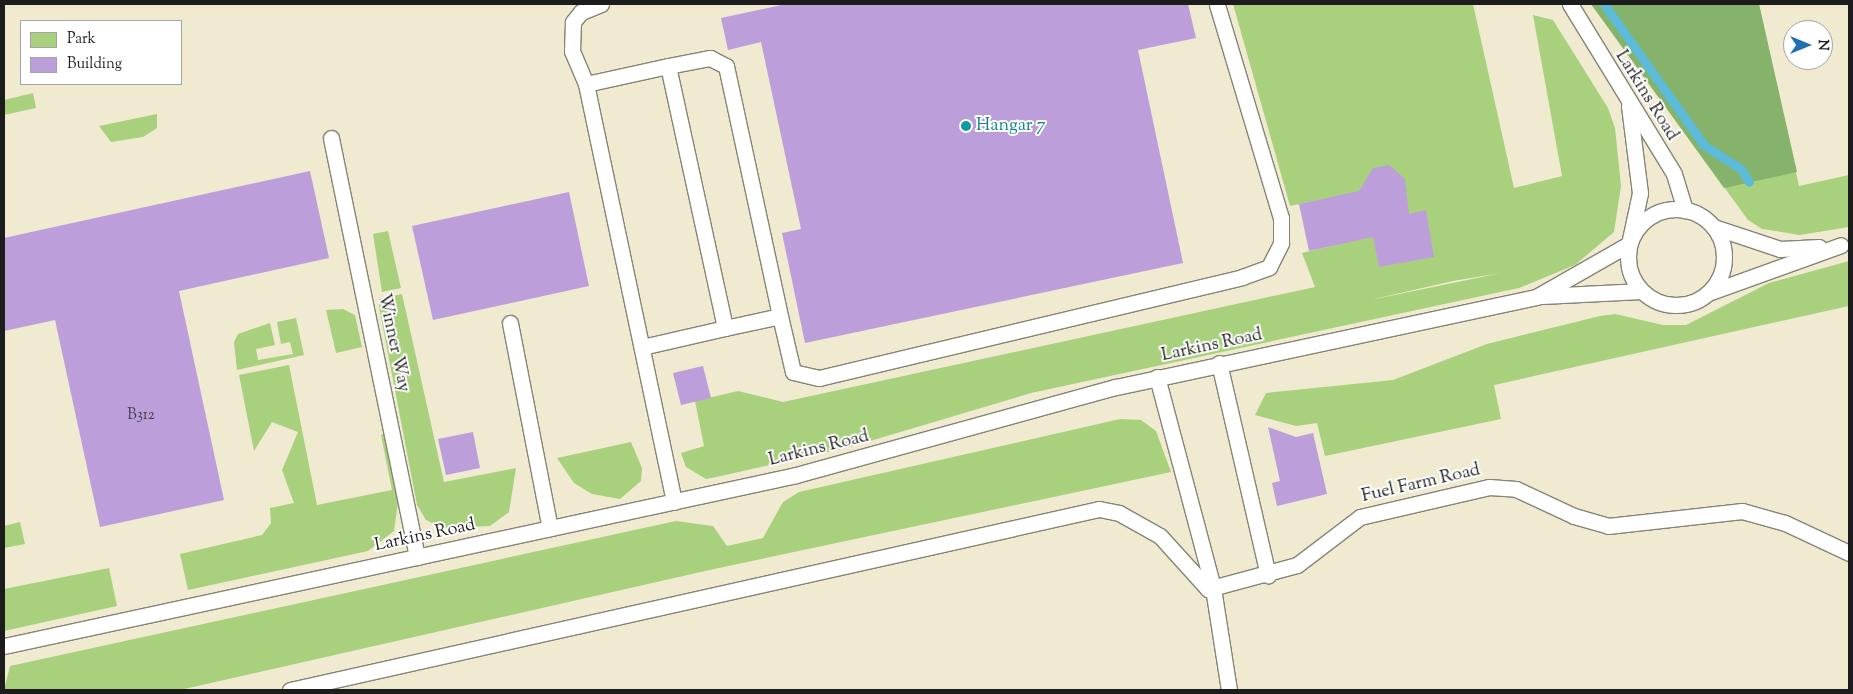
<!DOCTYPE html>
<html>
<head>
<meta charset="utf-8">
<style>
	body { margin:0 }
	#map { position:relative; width:1853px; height:694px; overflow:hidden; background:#efead0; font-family:"Sorts Mill Goudy",serif }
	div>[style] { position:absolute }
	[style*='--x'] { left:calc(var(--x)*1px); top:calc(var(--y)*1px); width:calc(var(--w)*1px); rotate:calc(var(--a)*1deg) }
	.green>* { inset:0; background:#a9d17d }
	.forest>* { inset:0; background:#86b36c }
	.stream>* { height:9px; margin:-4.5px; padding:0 4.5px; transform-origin:4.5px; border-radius:4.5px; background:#5bbbd9 }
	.building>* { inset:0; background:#bc9edb }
	.roads { filter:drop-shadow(1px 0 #868376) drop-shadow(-1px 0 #868376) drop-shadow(0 1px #868376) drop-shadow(0 -1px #868376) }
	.lane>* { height:15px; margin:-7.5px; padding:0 7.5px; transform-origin:7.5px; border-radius:7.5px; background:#fff }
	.lane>.ring { margin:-7.5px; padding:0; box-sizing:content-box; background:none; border:15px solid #fff; border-radius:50% }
	.dots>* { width:14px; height:14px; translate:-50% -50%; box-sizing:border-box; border:2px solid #fff; border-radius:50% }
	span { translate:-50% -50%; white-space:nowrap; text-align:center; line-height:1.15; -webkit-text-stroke:4px #fff; paint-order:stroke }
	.number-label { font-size:15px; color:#443c4c }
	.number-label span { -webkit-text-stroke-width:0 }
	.street-label { font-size:18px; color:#1c1c1c }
	.culture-label { font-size:18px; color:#0d838f }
	.left { translate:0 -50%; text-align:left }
	.frame { position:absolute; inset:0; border:5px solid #1c1c1c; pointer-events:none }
	.legend { position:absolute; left:20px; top:20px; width:162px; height:65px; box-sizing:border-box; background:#fff; border:1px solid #a4a4a4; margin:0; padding:6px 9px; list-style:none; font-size:15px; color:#1c1c1c }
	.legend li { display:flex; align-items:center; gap:10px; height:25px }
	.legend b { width:25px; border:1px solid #a4a4a4 }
	.north { position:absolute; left:1783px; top:20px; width:50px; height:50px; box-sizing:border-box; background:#fff; border:1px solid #a4a4a4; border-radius:50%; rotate:90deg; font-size:14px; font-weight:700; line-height:20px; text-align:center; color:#1c1c1c }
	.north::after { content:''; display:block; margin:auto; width:18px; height:22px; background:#1f6fb2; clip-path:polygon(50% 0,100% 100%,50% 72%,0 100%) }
</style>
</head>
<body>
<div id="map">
	<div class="green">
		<i style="clip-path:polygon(evenodd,1233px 4px,1473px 4px,1514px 188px,1562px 176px,1533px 15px,1553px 20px,1608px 108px,1615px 128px,1621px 186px,1614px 232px,1575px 265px,1519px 288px,1031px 393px,850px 447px,721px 476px,706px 479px,686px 467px,681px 453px,704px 446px,695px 401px,738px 391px,783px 402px,1315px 287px,1302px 253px,1331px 246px,1323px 199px,1290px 206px,1233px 4px,1501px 273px,1375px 299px,1374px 299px,1453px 281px,1501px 273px)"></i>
		<i style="clip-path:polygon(1591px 4px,1759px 4px,1799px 186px,1849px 175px,1849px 227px,1800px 235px,1762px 229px,1748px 220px)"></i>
		<i style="clip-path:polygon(33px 93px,36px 108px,4px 115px,4px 100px)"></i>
		<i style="clip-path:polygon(157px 114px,157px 128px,143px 137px,111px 142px,99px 126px)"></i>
		<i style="clip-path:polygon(388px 231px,401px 288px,382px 292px,373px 234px)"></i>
		<i style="clip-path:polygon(1849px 261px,1849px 306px,1494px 385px,1501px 419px,1325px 456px,1317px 423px,1296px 426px,1255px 415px,1266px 393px,1393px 380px,1487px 344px,1600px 316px,1615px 314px,1663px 325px,1686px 325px,1769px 283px)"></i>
		<i style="clip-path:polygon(402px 294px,444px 482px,516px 468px,509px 512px,490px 526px,442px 528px,426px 520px,417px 505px,379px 307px,379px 299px)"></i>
		<i style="clip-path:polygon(343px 309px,355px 315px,362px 347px,336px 353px,326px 310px)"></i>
		<i style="clip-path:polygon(296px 318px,304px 355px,237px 370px,234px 342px,238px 334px,270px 323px,275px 345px,256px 349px,258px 360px,293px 354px,290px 342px,281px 344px,277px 322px)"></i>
		<i style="clip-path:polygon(289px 365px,317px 505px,392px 490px,381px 435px,384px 434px,398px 502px,394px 531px,368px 551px,188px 590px,180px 554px,262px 535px,271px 523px,270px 508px,294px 503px,282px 470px,298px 432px,272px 422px,254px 451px,239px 375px)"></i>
		<i style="clip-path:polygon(1120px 419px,1141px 420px,1156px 431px,1171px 472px,714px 569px,180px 690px,4px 690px,10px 666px,676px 521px,713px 526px,727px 546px,763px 538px,783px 502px,799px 492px)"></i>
		<i style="clip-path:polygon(631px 442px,642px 468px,641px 481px,620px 499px,592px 494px,574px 483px,557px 458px)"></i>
		<i style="clip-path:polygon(20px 522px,25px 544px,4px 548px,4px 526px)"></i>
		<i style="clip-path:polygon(109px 568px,117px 606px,4px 631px,4px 589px)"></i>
	</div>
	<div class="forest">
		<i style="clip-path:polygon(1591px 4px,1759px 4px,1797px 172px,1724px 188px)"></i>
	</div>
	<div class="stream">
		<i style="--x:1604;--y:4;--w:173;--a:54.7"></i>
		<i style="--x:1704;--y:145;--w:44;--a:33"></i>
		<i style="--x:1741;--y:169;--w:15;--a:58"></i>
	</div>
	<div class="building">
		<i style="clip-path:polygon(786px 4px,1188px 4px,1196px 38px,1138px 50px,1183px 263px,805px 343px,782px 233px,801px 229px,761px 42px,728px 50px,721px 18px)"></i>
		<i style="clip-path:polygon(1389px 165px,1405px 179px,1409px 214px,1426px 210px,1434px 257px,1379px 267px,1373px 237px,1309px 251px,1299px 204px,1359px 191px,1373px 168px)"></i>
		<i style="clip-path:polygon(310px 171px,329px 258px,179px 291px,224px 500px,100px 527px,55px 320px,4px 331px,4px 238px)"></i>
		<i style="clip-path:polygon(569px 192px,589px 286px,433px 320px,412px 226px)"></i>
		<i style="clip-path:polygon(703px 366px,711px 398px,681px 405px,673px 373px)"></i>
		<i style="clip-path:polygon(1268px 427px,1296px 437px,1313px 433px,1327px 494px,1277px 506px,1272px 483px,1280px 481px)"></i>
		<i style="clip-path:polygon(473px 432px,480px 468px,446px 475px,438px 439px)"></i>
	</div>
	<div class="roads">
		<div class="lane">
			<i style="--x:601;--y:4;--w:22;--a:158"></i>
			<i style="--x:581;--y:12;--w:13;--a:129"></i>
			<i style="--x:573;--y:22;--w:29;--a:92"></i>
			<i style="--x:572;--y:51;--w:36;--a:67"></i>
			<i style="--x:586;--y:84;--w:427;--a:78.1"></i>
			<i style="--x:1570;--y:4;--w:199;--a:58.5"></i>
			<i style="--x:1674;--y:174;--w:38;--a:73"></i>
			<i style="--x:668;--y:66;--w:43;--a:-10.8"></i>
			<i style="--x:710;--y:58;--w:18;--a:27"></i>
			<i style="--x:726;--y:66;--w:256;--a:77.8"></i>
			<i style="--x:586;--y:84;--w:84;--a:-12.4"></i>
			<i style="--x:668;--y:66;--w:268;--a:77.7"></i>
			<i style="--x:725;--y:328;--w:85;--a:167.1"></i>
			<i style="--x:331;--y:138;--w:428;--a:78.4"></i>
			<i class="ring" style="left:1628px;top:209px;width:81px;height:81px"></i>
			<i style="--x:1714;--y:227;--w:70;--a:18.4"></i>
			<i style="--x:1780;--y:249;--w:39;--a:-3"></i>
			<i style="--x:1708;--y:293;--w:141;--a:-19.8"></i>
			<i style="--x:1542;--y:296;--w:100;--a:-2.9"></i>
			<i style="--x:510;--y:323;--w:209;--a:79"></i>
			<i style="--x:725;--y:328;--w:56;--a:-12.3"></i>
			<i style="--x:780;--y:316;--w:57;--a:76.9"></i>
			<i style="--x:793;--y:372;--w:27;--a:13"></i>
			<i style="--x:819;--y:378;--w:435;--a:-13.4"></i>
			<i style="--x:1242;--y:277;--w:29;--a:-20"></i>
			<i style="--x:1269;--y:267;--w:27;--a:-63"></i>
			<i style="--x:1281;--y:243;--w:25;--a:-90"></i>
			<i style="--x:1281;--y:218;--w:223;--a:-106.7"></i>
			<i style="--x:1219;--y:363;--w:218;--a:77"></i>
			<i style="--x:1157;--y:377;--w:218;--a:75.1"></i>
			<i style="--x:1213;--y:588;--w:103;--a:81.1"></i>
			<i style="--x:4;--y:646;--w:810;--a:-12.18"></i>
			<i style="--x:796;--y:475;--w:332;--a:-15.4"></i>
			<i style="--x:1116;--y:387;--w:430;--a:-12.1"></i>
			<i style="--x:1536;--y:297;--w:107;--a:-29.7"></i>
			<i style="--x:1629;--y:244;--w:52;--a:-77.8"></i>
			<i style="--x:1640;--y:193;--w:88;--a:-97.2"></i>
			<i style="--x:290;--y:690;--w:829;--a:-12.61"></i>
			<i style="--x:1099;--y:509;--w:20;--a:11"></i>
			<i style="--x:1119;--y:513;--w:47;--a:29.3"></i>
			<i style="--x:1160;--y:536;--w:72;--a:47.8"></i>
			<i style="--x:1208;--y:589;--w:92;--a:-15.1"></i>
			<i style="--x:1297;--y:565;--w:79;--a:-37.3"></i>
			<i style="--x:1360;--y:517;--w:132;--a:-13.1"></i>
			<i style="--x:1489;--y:487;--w:27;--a:4"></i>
			<i style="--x:1516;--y:489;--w:64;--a:25"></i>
			<i style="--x:1574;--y:516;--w:35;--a:16"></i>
			<i style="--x:1608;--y:526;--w:135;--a:-6.4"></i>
			<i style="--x:1742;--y:511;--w:45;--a:15.6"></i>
			<i style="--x:1785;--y:523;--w:71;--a:25.1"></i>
		</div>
	</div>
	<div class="dots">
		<i style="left:966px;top:126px;background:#0f9aa8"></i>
	</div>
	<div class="number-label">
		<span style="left:141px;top:416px">B312</span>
	</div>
	<div class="street-label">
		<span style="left:1646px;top:96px;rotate:58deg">Larkins Road</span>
		<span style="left:393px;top:343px;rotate:78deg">Winner Way</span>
		<span style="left:1212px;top:346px;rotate:-12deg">Larkins Road</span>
		<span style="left:819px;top:449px;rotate:-14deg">Larkins Road</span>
		<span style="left:1421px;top:484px;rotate:-13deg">Fuel Farm Road</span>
		<span style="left:425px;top:536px;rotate:-12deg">Larkins Road</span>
	</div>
	<div class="culture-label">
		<span class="left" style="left:976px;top:126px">Hangar 7</span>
	</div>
	<div class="frame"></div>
	<ul class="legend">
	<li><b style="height:14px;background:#a9d17d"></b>Park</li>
	<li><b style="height:14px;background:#bc9edb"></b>Building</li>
	</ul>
	<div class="north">N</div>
</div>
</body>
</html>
